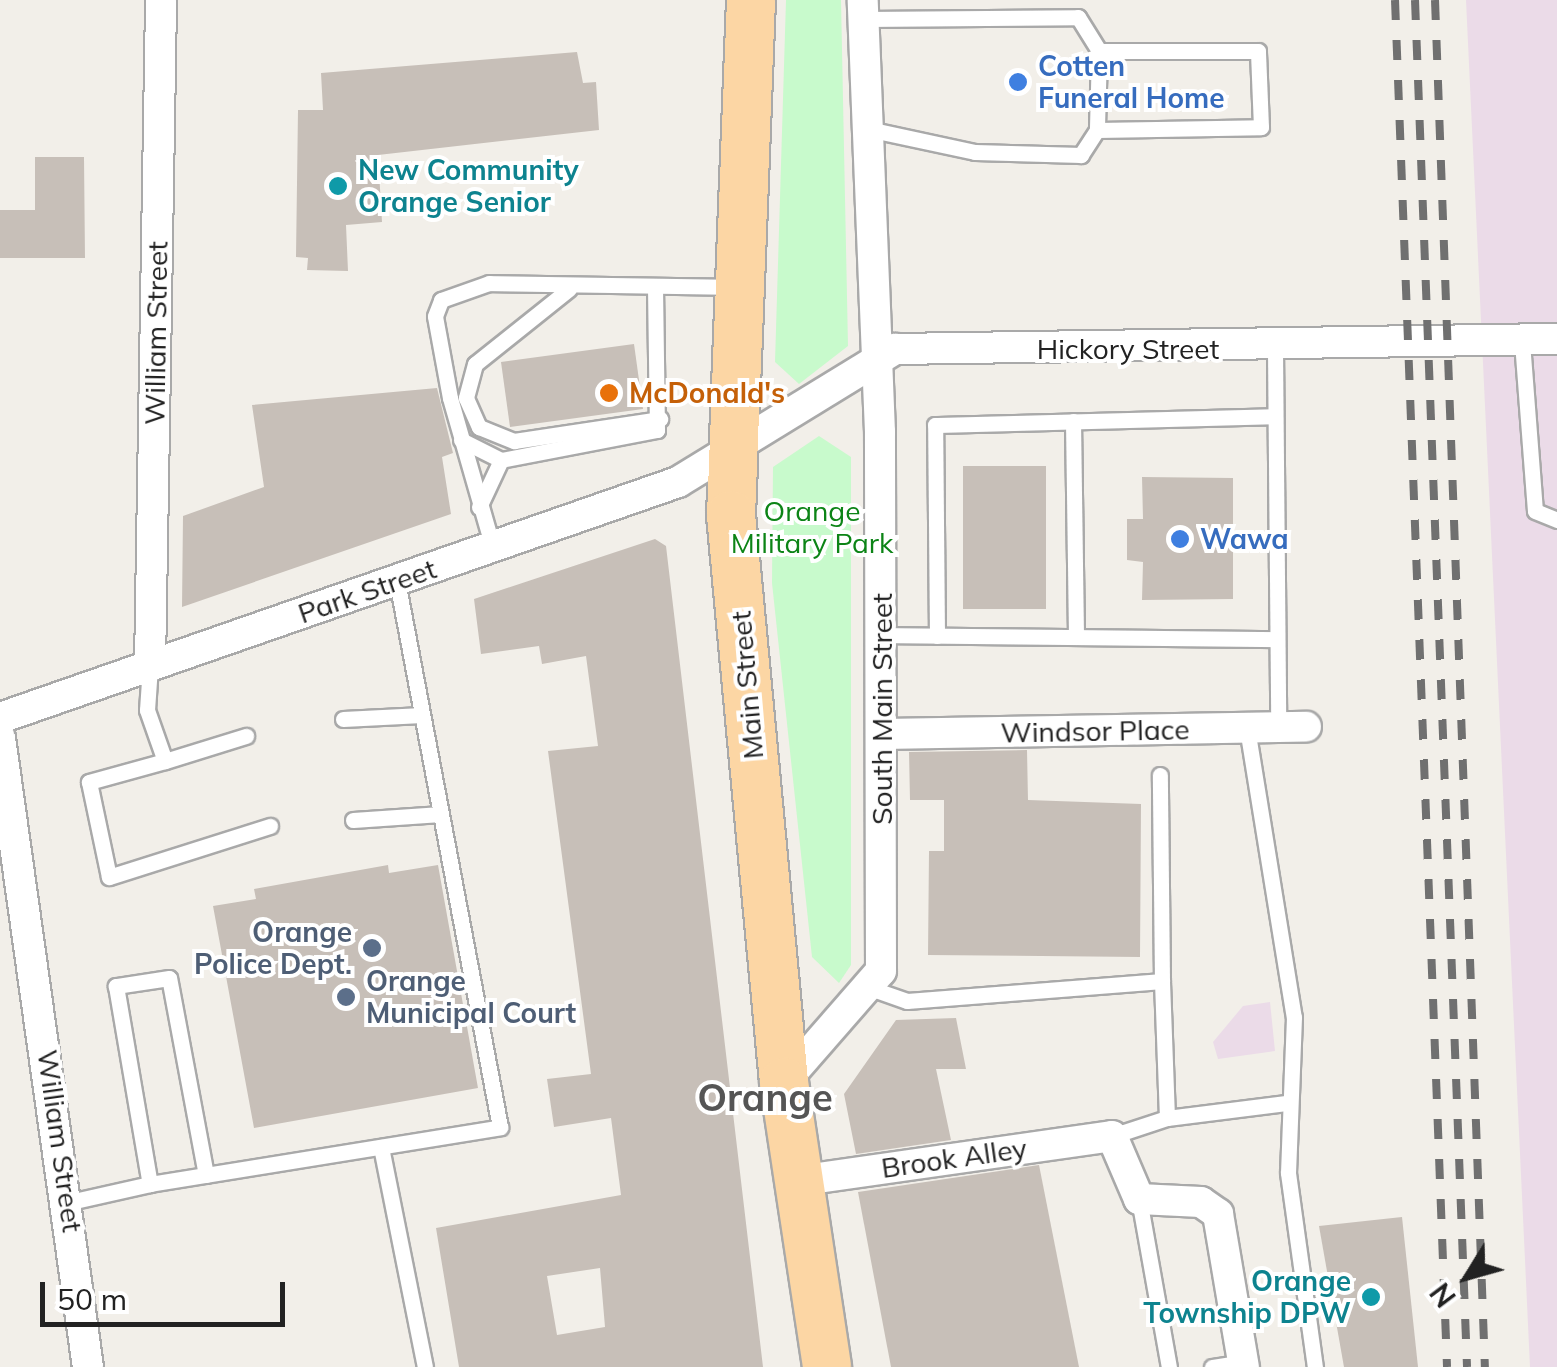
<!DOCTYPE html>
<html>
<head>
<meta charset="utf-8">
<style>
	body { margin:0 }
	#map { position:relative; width:1557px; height:1367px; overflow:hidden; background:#f2efe9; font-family:Mulish,sans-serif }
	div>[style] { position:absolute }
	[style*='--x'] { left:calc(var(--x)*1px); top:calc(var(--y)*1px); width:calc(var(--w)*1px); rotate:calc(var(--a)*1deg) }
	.industrial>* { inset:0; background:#ebdbe8 }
	.park>* { inset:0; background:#c8facc }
	.building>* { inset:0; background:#c7bfb8 }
	.roads { filter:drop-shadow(2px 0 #a9a9a9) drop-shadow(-2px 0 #a9a9a9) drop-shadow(0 2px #a9a9a9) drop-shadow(0 -2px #a9a9a9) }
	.lane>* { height:15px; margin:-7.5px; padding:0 7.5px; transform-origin:7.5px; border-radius:7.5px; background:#fff }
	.street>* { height:30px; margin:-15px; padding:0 15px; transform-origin:15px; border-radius:15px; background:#fff }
	.primary>* { height:48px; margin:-24px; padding:0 24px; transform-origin:24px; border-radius:24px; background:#fcd6a4 }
	.rail>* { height:8px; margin-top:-4px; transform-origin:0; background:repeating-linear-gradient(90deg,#707070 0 20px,transparent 0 40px) }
	.dots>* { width:28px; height:28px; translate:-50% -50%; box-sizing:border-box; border:5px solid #fff; border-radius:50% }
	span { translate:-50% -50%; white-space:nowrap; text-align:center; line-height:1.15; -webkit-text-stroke:8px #fff; paint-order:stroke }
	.shop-label { font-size:28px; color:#366cbe; font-weight:700 }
	.left { translate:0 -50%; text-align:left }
	.culture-label { font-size:28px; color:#0d838f; font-weight:700 }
	.right { translate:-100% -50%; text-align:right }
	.street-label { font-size:28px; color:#222 }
	.food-label { font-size:28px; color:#c56008; font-weight:700 }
	.park-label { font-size:28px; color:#0c8416 }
	.service-label { font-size:28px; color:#4e5e75; font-weight:700 }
	.district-label { font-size:38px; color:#555; font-weight:700 }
	.north { position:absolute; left:1417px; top:1227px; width:100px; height:100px; -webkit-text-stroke:8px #fff; paint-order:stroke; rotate:233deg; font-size:28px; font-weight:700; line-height:40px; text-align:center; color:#222 }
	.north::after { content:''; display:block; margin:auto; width:35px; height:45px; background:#222; clip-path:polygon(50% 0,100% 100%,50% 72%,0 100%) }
	.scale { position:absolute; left:40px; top:1282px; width:245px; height:45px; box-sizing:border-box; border:5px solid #222; border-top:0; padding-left:12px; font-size:30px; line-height:35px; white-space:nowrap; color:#222; -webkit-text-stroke:8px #fff; paint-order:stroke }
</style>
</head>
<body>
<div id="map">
	<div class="industrial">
		<i style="clip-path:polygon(1466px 0,1557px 0,1557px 1367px,1530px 1367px)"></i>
		<i style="clip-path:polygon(1270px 1002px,1275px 1051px,1218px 1059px,1213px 1042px,1243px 1006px)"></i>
	</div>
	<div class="park">
		<i style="clip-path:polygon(786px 0,841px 0,848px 346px,799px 384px,775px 362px)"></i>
		<i style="clip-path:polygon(819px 436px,851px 457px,851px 965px,839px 983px,812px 957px,772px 583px,773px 467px)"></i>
	</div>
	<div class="building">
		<i style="clip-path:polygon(577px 52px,583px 83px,596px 82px,599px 130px,378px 155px,382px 222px,346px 225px,348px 271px,307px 270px,308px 258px,296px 257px,298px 110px,323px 110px,321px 73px)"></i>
		<i style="clip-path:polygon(35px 157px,84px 157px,85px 258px,0 258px,0 210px,35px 210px)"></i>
		<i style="clip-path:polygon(634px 344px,643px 409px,510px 427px,501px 362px)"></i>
		<i style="clip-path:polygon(437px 388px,453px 453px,442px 457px,451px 514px,182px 607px,183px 516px,264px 487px,252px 405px)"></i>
		<i style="clip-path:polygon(963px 466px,1046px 466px,1046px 609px,963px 609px)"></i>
		<i style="clip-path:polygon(1142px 477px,1233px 478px,1233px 599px,1142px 600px,1143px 562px,1127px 560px,1127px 519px,1143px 519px)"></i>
		<i style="clip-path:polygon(evenodd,655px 539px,666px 546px,763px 1367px,459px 1367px,436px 1228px,621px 1195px,611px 1118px,554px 1127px,547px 1079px,591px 1074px,548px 751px,598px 746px,586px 656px,542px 664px,539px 646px,481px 654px,474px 599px,655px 539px,600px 1268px,605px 1327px,557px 1335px,547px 1276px,600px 1268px)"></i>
		<i style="clip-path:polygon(1027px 750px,1028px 800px,1141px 804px,1140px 957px,928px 955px,929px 851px,944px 851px,944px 800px,910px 800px,909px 752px)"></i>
		<i style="clip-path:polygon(388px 865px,389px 873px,438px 865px,478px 1088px,254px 1128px,213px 906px,256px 899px,254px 889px)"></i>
		<i style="clip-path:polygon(956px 1018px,966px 1069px,936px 1069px,951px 1140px,856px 1154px,844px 1094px,896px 1020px)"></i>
		<i style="clip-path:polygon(1039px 1165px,1079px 1367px,891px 1367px,858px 1192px)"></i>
		<i style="clip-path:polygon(1402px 1217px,1418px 1367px,1344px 1367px,1319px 1226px)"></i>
	</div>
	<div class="roads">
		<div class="lane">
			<i style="--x:864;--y:19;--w:214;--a:-0.5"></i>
			<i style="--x:1078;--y:17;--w:40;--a:58"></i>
			<i style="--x:1099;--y:51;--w:79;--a:91.5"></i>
			<i style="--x:1097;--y:130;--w:30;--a:123"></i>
			<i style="--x:1081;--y:155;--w:106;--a:-178.4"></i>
			<i style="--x:975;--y:152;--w:109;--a:-167.9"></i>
			<i style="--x:1097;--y:130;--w:164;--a:-1"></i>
			<i style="--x:1261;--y:127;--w:76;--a:-92.3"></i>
			<i style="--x:1258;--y:51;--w:159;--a:180"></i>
			<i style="--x:569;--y:289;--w:120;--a:141.4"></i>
			<i style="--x:475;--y:364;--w:35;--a:105"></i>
			<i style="--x:466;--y:398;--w:32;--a:66"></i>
			<i style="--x:479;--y:427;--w:38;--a:22"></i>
			<i style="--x:514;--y:441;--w:148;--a:-8.6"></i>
			<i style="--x:1522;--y:342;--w:169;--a:85.6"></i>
			<i style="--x:1535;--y:511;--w:24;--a:22"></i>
			<i style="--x:1275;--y:349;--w:379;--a:89.5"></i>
			<i style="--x:1073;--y:421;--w:216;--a:89.2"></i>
			<i style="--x:461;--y:440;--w:45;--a:26.6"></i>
			<i style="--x:479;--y:507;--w:52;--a:-64.9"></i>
			<i style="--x:501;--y:460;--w:159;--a:-10.9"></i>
			<i style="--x:657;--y:430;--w:142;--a:-90.8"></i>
			<i style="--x:493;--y:548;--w:156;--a:-106"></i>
			<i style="--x:450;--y:398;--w:83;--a:-100.4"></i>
			<i style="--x:435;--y:316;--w:17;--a:-69"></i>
			<i style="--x:441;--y:300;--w:51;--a:-19.5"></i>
			<i style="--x:489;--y:283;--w:244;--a:0.9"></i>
			<i style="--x:882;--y:635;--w:395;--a:0.6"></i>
			<i style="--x:937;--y:636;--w:211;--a:-90.5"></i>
			<i style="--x:935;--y:425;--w:340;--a:-1.5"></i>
			<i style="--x:150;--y:666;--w:44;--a:93.9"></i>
			<i style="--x:147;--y:710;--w:54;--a:70.6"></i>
			<i style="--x:165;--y:761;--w:79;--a:164.6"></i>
			<i style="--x:89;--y:782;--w:97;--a:78.1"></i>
			<i style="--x:109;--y:877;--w:169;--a:-17.6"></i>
			<i style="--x:343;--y:719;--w:79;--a:-2.9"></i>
			<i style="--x:1247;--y:728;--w:293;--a:80.8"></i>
			<i style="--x:1294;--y:1017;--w:156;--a:92.2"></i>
			<i style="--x:1288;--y:1173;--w:196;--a:82.1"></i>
			<i style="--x:165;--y:761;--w:85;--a:-17.2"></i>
			<i style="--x:353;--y:820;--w:88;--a:-3.9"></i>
			<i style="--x:867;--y:987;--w:42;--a:19.3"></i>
			<i style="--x:907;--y:1001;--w:256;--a:-4.5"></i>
			<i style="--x:1162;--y:981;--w:206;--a:-90.6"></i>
			<i style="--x:1167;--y:1118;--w:120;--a:-7.2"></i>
			<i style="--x:1112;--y:1136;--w:58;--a:-18.1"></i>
			<i style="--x:1167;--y:1118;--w:137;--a:-92.1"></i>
			<i style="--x:381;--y:1147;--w:224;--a:78.7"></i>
			<i style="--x:206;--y:1175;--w:200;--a:-100.6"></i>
			<i style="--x:169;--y:978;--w:54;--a:171.4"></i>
			<i style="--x:116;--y:986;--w:201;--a:80.3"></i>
			<i style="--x:150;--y:1184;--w:355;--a:-9.2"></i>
			<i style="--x:500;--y:1127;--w:556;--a:-100.68"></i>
			<i style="--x:1139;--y:1199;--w:171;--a:79.9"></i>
			<i style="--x:70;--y:1202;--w:82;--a:-12.7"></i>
			<i style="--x:1212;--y:1367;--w:32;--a:-9"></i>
		</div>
		<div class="street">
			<i style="--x:150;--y:666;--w:666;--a:-89.05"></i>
			<i style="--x:0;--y:718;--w:718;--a:-19.19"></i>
			<i style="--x:678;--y:482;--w:255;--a:-31.5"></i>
			<i style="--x:895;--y:349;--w:662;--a:-0.87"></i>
			<i style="--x:884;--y:734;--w:422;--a:-1"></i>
			<i style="--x:0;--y:738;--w:635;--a:82.04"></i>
			<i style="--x:784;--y:1082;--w:147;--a:-48.9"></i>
			<i style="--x:881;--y:971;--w:539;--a:-90.11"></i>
			<i style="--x:880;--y:432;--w:432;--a:-92.3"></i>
			<i style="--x:797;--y:1181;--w:318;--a:-8.1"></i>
			<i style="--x:1112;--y:1136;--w:69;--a:66.8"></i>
			<i style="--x:1139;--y:1199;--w:62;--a:2.8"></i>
			<i style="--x:1201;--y:1202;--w:21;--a:35"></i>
			<i style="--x:1218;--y:1214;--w:155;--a:80.4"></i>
		</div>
		<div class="primary">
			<i style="--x:751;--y:0;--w:515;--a:92.22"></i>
			<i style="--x:731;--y:515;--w:569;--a:84.66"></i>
			<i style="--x:784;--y:1082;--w:288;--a:81.4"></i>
		</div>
	</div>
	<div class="rail">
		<i style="--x:1395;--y:0;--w:1368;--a:87.82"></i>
		<i style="--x:1415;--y:0;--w:1368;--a:87.82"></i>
		<i style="--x:1435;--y:0;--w:1368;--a:87.91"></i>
	</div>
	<div class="dots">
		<i style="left:1018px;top:82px;background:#3f7fe0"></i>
		<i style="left:338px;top:186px;background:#0f9aa8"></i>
		<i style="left:609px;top:393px;background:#e8710a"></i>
		<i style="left:1180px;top:539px;background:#3f7fe0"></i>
		<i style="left:372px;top:948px;background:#5c6f8a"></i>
		<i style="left:346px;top:997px;background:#5c6f8a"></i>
		<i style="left:1371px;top:1297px;background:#0f9aa8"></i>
	</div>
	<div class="shop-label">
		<span class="left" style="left:1038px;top:82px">Cotten<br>Funeral Home</span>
		<span class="left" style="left:1200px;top:539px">Wawa</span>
	</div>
	<div class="culture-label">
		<span class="left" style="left:358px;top:186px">New Community<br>Orange Senior</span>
		<span class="right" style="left:1351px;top:1297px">Orange<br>Township DPW</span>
	</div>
	<div class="street-label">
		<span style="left:156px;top:333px;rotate:-89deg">William Street</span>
		<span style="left:1128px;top:349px">Hickory Street</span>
		<span style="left:367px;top:591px;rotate:-19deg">Park Street</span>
		<span style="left:747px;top:685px;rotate:-95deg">Main Street</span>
		<span style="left:882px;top:709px;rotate:-90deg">South Main Street</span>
		<span style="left:1095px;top:731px;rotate:-1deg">Windsor Place</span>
		<span style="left:60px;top:1141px;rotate:82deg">William Street</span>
		<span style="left:954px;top:1158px;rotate:-8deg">Brook Alley</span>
	</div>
	<div class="food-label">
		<span class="left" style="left:629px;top:393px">McDonald's</span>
	</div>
	<div class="park-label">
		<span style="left:812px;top:527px">Orange<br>Military Park</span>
	</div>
	<div class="service-label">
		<span class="right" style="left:352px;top:948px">Orange<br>Police Dept.</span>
		<span class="left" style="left:366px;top:997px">Orange<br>Municipal Court</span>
	</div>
	<div class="district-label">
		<span style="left:765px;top:1098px">Orange</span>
	</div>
	<div class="north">N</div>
	<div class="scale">50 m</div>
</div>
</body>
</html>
